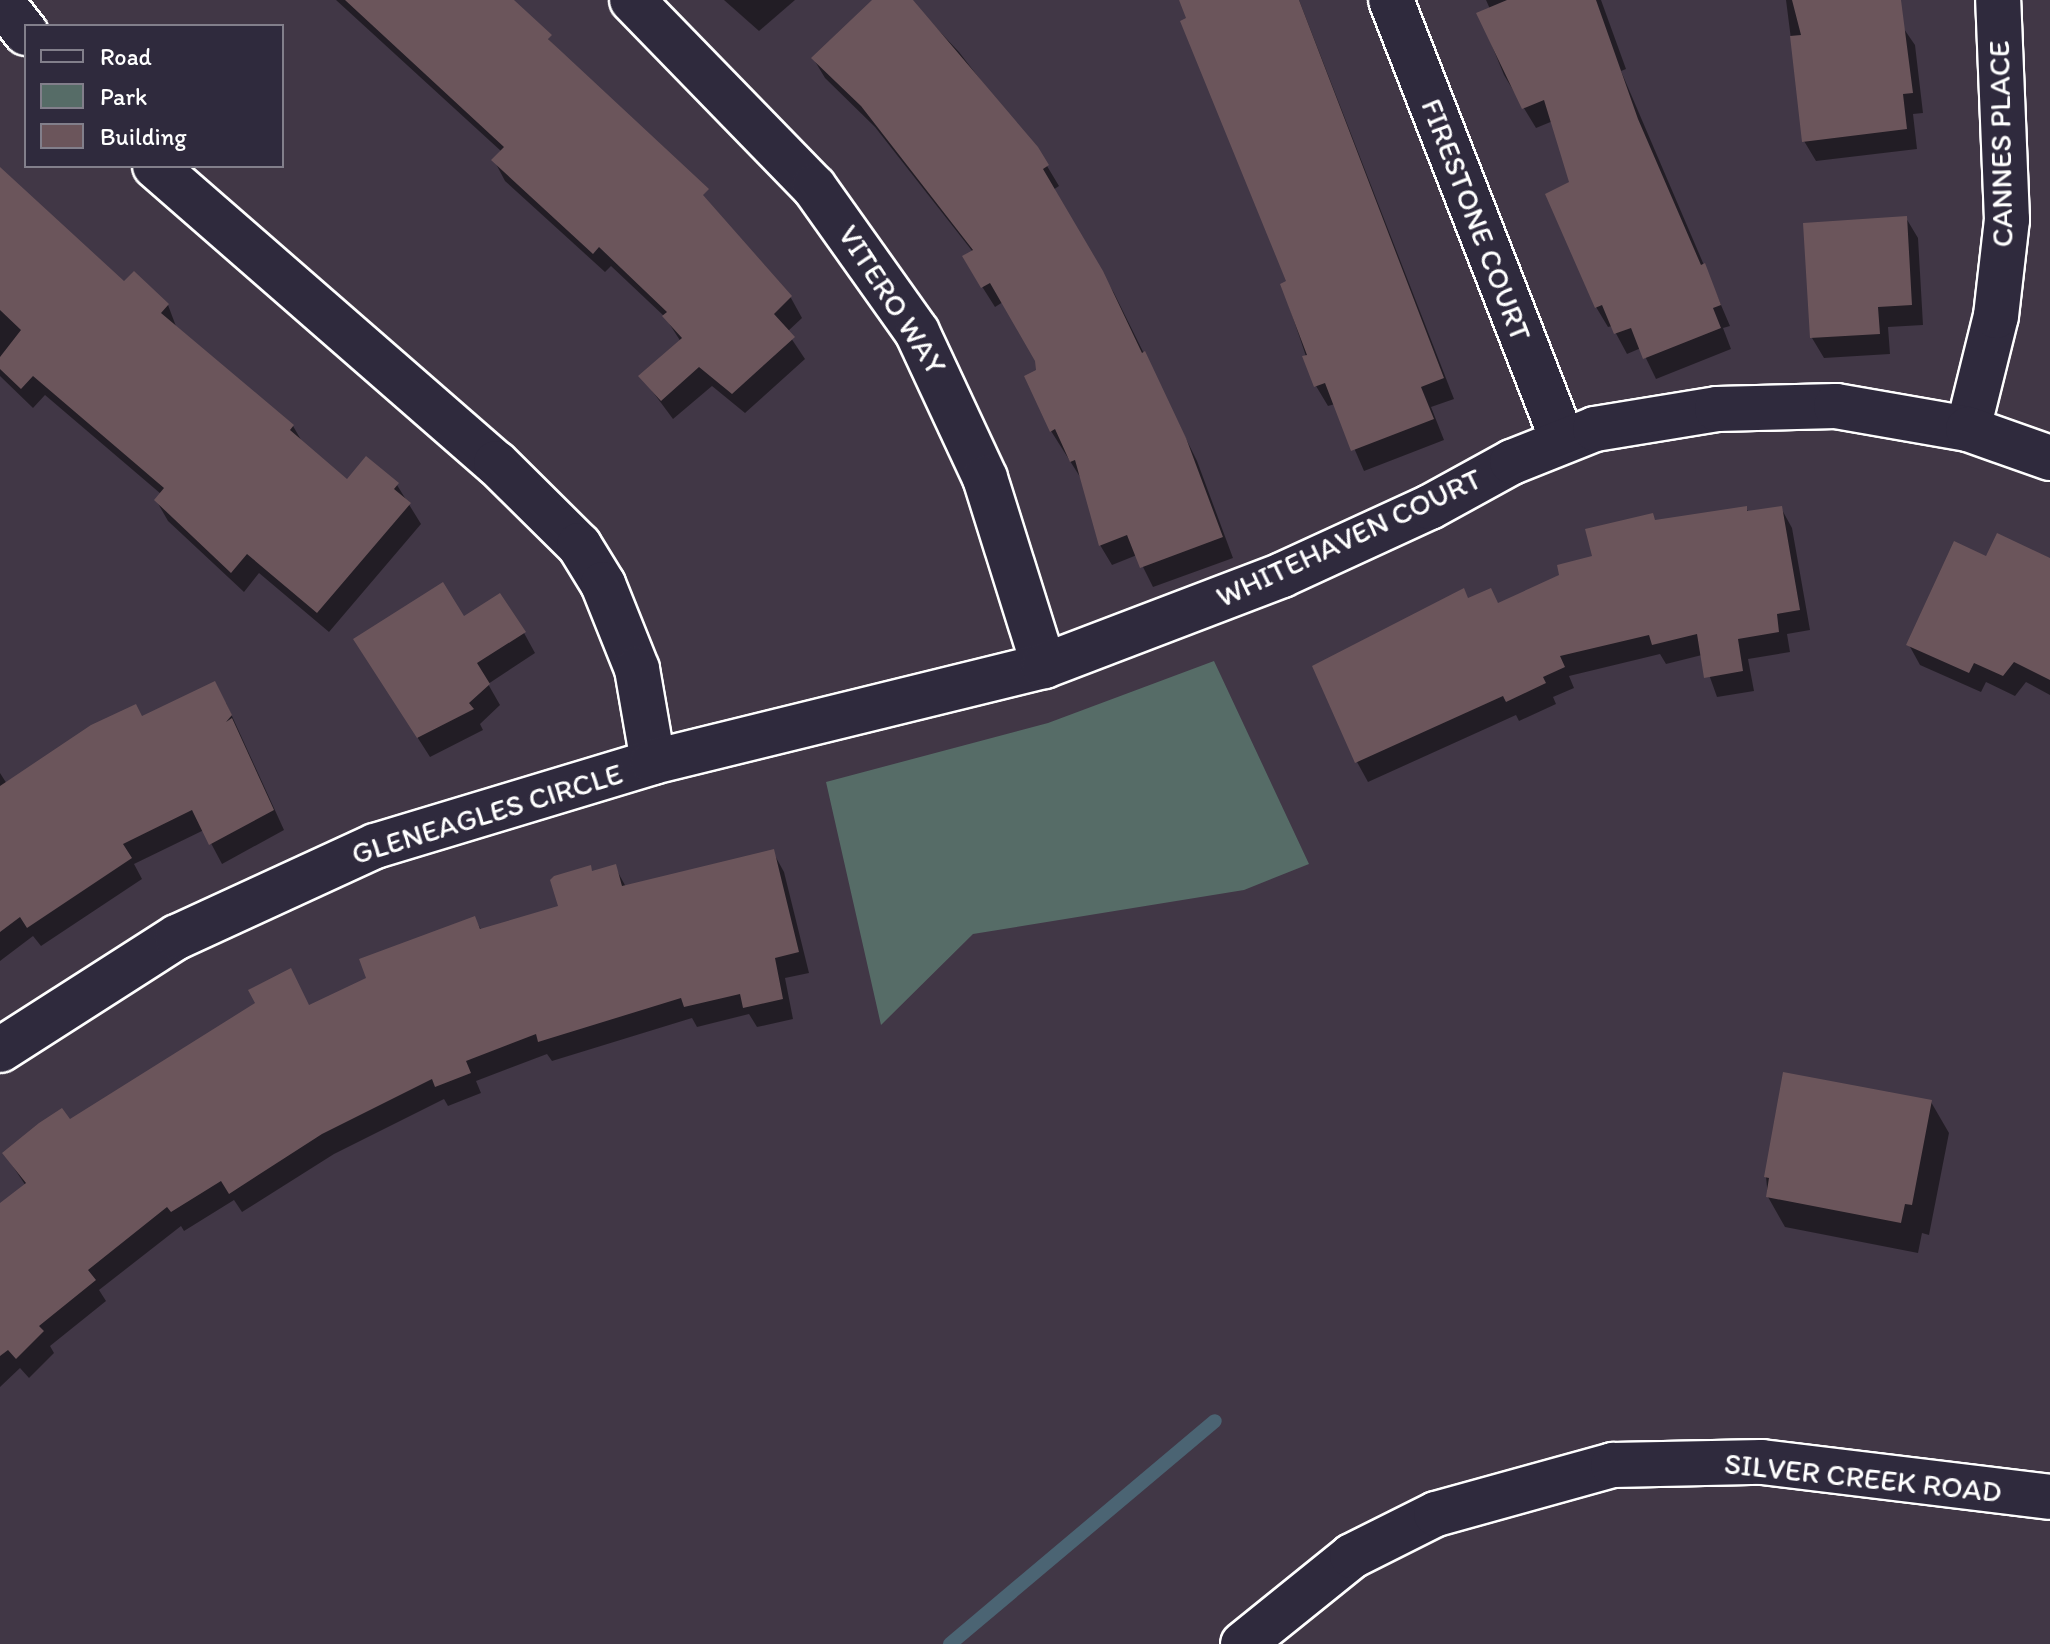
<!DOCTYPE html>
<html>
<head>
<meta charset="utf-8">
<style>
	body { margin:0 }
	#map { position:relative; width:2050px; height:1644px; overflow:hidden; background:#413746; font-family:Itim,sans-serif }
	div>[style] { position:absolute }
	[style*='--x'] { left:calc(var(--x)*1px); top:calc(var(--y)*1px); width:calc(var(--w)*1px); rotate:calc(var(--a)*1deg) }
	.green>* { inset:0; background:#566c67 }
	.shadow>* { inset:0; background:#0007 }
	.stream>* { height:14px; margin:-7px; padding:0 7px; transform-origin:7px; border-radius:7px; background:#4b6473 }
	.building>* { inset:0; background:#6b555b }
	.roads { filter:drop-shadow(2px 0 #fff) drop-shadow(-2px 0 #fff) drop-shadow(0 2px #fff) drop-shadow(0 -2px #fff) }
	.minor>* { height:44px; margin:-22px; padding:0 22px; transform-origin:22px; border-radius:22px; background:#2f2a3d }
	span { translate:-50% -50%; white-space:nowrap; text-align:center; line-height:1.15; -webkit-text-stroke:6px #2f2a3d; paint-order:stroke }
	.street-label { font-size:30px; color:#fff }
	.legend { position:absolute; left:24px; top:24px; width:260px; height:144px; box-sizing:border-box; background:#2f2a3d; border:2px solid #827f8b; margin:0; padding:10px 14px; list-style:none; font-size:24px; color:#fff }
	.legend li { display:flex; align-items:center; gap:16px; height:40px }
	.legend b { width:40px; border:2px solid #827f8b }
</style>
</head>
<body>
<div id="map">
	<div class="green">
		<i style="clip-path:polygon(1214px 661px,1309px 864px,1244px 890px,973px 934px,881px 1025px,826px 782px,1048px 723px)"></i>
	</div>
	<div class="shadow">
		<i style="clip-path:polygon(336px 0,510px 0,685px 179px,791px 298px,802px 318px,787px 332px,805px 359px,745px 413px,712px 386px,673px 419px,641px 376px,681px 342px,665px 317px,611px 266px,605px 272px,505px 181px,494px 160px,502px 152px)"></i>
		<i style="clip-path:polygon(724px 0,795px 0,759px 31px)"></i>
		<i style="clip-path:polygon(875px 0,910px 0,959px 52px,1047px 166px,1059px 186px,1053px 190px,1114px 293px,1197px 461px,1233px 558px,1153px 587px,1137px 555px,1112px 565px,1100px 545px,1082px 480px,1051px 431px,1037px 360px,1003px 302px,995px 307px,976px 277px,973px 252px,875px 127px,825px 78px,813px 58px)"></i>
		<i style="clip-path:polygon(1181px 0,1299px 0,1454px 399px,1431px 407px,1444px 440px,1364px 471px,1335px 404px,1328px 406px,1316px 386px,1282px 285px,1289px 282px)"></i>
		<i style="clip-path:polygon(1486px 0,1601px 0,1626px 69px,1621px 71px,1730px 326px,1723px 328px,1731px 349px,1656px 379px,1641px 348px,1627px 354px,1612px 326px,1608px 327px,1596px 307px,1572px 183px,1553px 121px,1536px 128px,1504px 75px,1479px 14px,1490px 9px)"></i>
		<i style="clip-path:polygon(1786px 0,1884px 0,1915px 45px,1923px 113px,1913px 114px,1917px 149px,1816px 161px,1804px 141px)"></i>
		<i style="clip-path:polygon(0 170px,124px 284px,168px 305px,177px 329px,293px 426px,304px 445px,347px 482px,397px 485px,421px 524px,329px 632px,259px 573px,244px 592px,168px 521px,156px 500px,161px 494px,45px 395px,33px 408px,0 376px)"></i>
		<i style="clip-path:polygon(1906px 218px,1918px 238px,1923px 325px,1888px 327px,1890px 354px,1824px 358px,1812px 338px,1805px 225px)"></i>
		<i style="clip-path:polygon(1746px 508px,1749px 513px,1781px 508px,1792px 528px,1810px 630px,1787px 634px,1790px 652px,1748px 659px,1754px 691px,1717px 697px,1702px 655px,1666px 664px,1660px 654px,1569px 676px,1574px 688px,1553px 697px,1556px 704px,1519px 721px,1516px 715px,1368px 782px,1357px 762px,1469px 600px,1499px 605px,1562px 576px,1656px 522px)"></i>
		<i style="clip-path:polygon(1987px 558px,2050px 561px,2050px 695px,2026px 682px,2015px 696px,1986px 682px,1981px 692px,1920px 665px,1909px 645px)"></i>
		<i style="clip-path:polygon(464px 619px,524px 633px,535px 653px,488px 684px,500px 705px,480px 724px,483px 730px,430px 757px,368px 660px)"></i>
		<i style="clip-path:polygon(226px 703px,284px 830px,222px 864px,204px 830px,134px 864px,142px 879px,41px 946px,33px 936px,0 961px,0 773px,7px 784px,141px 718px)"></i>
		<i style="clip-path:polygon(773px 852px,784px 872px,809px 973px,785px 978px,793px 1019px,757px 1027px,749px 1014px,697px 1027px,692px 1018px,552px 1061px,547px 1054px,476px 1081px,481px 1093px,448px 1106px,444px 1099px,334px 1154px,242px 1212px,234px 1200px,184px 1231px,181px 1226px,99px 1290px,106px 1301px,50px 1346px,54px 1353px,29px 1378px,20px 1368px,0 1387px,0 1206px,26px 1186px,4px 1153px,369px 979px,474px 918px,482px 931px,560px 907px,593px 873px,615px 867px,626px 887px)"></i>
		<i style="clip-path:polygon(1931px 1102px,1949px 1133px,1929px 1235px,1922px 1233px,1918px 1253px,1785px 1227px,1768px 1197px,1766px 1177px)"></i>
	</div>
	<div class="stream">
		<i style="--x:950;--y:1644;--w:346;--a:-40.1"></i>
	</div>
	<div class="building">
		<i style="clip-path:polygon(345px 0,514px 0,552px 35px,548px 39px,709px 189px,703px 195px,792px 296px,774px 314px,795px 337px,732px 394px,699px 367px,661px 401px,638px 376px,682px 338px,662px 316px,667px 312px,599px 247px,593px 254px,491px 160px,504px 147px)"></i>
		<i style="clip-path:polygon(872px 0,913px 0,1038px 147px,1049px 165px,1043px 169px,1103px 271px,1142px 353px,1145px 351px,1186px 438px,1223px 537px,1140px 568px,1127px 535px,1099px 546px,1075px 460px,1070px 462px,1055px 429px,1050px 432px,1024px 376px,1036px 370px,1035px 361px,990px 283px,981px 288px,962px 256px,973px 250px,861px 106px,811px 58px)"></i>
		<i style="clip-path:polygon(1179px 0,1299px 0,1444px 378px,1421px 387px,1434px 419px,1351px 451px,1325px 383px,1314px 387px,1302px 356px,1307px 355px,1280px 284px,1286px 281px,1180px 21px,1186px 18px)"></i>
		<i style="clip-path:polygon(1507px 0,1596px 0,1638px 119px,1701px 265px,1705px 263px,1721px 305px,1713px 308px,1721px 328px,1643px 359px,1631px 328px,1614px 334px,1602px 305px,1595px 308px,1545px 194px,1569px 182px,1544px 100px,1522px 109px,1476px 13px)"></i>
		<i style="clip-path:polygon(1792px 0,1901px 0,1913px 93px,1903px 94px,1907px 129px,1802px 142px,1790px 36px,1801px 35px)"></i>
		<i style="clip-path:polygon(0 167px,124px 281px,134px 271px,169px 304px,161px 313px,294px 425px,290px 430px,347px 479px,366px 456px,399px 483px,394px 489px,411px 503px,317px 613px,247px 554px,231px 573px,154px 500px,164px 488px,33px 376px,21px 389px,0 369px,0 357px,21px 330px,0 310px)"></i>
		<i style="clip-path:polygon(1907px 216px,1912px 305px,1878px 307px,1880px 334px,1810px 338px,1803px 223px)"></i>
		<i style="clip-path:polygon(1747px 506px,1747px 511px,1782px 506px,1800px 610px,1777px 614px,1779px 632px,1738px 639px,1743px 671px,1704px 678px,1697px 634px,1652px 645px,1649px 635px,1560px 656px,1565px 667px,1543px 677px,1546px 683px,1506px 702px,1503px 696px,1355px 763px,1312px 666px,1464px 588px,1468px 598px,1491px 588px,1498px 603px,1559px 575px,1557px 565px,1592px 556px,1585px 529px,1653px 513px,1655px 520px)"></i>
		<i style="clip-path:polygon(1997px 533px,2050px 558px,2050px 680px,2014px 662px,2003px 676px,1974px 663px,1969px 673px,1906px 645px,1954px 541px,1986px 556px)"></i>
		<i style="clip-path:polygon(443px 582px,464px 616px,500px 593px,526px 632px,477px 663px,490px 684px,469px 703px,474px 709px,417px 738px,353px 639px)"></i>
		<i style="clip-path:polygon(215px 681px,232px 715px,226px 722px,232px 718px,274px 810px,209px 845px,192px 810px,123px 844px,132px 858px,27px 928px,20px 917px,0 932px,0 786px,91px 725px,136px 704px,142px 716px)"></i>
		<i style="clip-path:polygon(774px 849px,799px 952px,775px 958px,783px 999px,743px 1008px,740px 994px,684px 1007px,681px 998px,538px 1042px,536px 1034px,466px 1061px,471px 1073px,435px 1087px,432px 1079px,322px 1134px,229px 1194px,221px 1181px,171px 1212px,167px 1207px,88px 1270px,96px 1280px,39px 1326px,44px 1331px,16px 1359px,8px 1350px,0 1356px,0 1203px,26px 1183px,2px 1153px,39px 1123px,62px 1108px,70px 1119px,255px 1003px,248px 990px,291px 968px,309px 1005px,366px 978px,359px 959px,475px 916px,480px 929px,558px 906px,550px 880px,554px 876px,591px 865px,592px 871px,616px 864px,622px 886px)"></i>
		<i style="clip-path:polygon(1783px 1072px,1932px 1100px,1912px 1205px,1905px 1204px,1901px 1223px,1766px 1197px,1769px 1178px,1764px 1177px)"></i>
	</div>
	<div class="roads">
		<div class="minor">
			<i style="--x:0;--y:0;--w:42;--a:51.8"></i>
			<i style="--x:632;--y:0;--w:261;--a:45.8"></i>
			<i style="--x:814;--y:187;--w:178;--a:54.6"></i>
			<i style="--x:917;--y:332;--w:161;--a:65"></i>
			<i style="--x:985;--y:478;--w:197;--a:72.6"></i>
			<i style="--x:1391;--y:0;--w:471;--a:68.7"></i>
			<i style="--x:155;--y:166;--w:452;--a:41.1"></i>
			<i style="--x:496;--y:463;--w:117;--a:44.7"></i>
			<i style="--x:579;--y:545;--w:46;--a:58.4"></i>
			<i style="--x:603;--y:584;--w:92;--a:68.2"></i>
			<i style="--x:637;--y:669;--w:94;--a:80.2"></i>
			<i style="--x:1968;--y:429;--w:116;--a:-76.1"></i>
			<i style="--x:1996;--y:316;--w:97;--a:-83.5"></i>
			<i style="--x:2007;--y:220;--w:220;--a:-92.3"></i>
			<i style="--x:0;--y:1050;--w:210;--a:-32.6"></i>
			<i style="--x:177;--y:937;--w:218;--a:-24.7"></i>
			<i style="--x:375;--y:846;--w:290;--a:-16.8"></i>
			<i style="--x:653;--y:762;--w:403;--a:-13.8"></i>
			<i style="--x:1044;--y:666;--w:255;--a:-20.9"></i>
			<i style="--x:1282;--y:575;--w:163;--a:-24.7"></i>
			<i style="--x:1430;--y:507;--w:94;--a:-28.8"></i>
			<i style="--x:1512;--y:462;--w:89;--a:-21.7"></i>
			<i style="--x:1595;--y:429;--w:124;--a:-9.3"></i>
			<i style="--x:1717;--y:409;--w:119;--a:-1.4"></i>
			<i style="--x:1836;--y:406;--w:134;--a:9.9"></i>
			<i style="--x:1968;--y:429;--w:87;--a:19.5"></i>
			<i style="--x:1243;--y:1644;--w:140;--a:-38.9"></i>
			<i style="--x:1352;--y:1556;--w:94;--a:-26.6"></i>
			<i style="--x:1436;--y:1514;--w:184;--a:-15.5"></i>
			<i style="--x:1613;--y:1465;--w:149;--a:-1.2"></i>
			<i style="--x:1762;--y:1462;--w:290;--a:6.9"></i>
		</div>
	</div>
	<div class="street-label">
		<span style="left:2001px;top:144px;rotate:-91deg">CANNES PLACE</span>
		<span style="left:1476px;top:220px;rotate:69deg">FIRESTONE COURT</span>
		<span style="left:892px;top:300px;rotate:57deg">VITERO WAY</span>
		<span style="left:1349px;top:538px;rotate:-25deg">WHITEHAVEN COURT</span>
		<span style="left:487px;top:814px;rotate:-17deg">GLENEAGLES CIRCLE</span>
		<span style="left:1863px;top:1478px;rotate:6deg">SILVER CREEK ROAD</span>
	</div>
	<ul class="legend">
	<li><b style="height:10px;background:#2f2a3d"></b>Road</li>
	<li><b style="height:22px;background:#566c67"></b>Park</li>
	<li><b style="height:22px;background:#6b555b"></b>Building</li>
	</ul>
</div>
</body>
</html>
